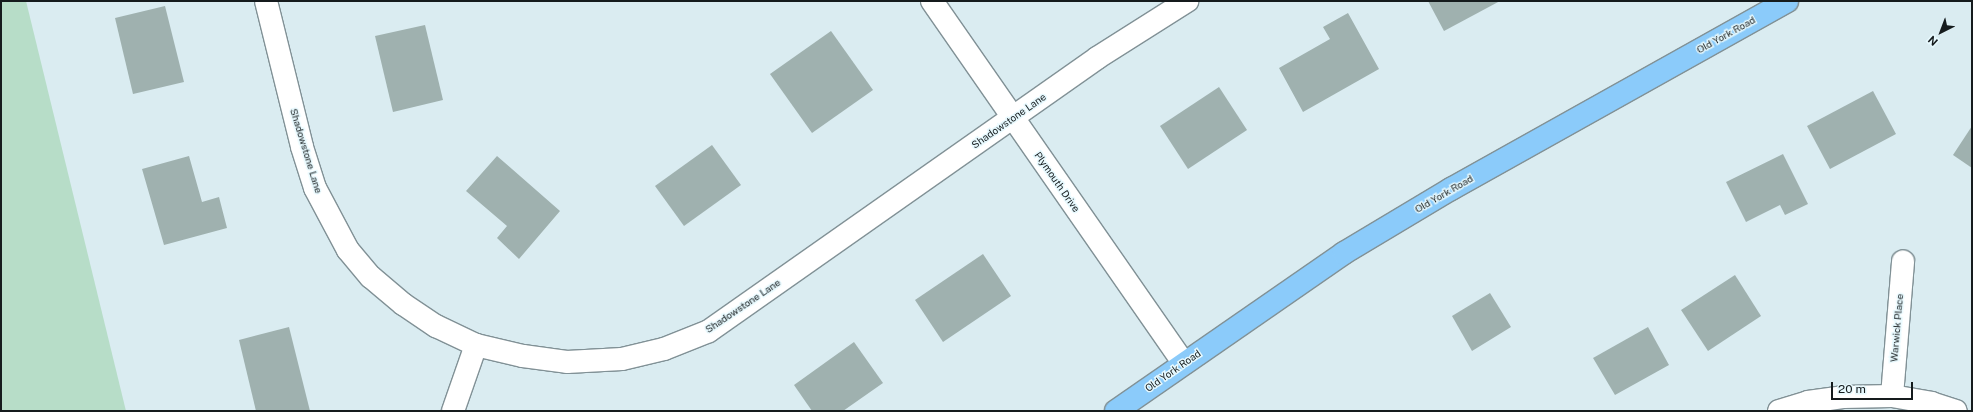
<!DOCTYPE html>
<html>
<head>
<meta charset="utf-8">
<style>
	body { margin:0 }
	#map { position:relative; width:1973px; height:412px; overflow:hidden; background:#daecf1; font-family:"Public Sans",sans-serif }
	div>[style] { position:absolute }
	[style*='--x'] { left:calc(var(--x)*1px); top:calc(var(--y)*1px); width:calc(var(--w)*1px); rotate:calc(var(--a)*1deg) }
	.green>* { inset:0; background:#b7ddc8 }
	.building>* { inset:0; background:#9fb1af }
	.roads { filter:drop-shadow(1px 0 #819196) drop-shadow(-1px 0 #819196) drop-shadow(0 1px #819196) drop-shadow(0 -1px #819196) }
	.minor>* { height:22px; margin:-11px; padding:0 11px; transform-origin:11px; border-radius:11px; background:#fff }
	.primary>* { height:22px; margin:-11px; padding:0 11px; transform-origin:11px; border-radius:11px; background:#8bcbfa }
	span { translate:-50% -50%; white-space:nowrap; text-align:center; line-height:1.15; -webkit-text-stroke:3px #e7f9fe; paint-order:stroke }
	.street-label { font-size:10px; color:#151b1d }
	.frame { position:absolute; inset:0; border:2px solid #151b1d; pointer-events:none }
	.north { position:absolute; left:1921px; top:12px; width:40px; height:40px; -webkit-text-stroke:3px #e7f9fe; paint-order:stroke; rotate:222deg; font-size:11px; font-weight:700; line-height:16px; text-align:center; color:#151b1d }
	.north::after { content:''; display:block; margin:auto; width:14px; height:18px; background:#151b1d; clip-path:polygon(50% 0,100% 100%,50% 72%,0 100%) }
	.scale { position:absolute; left:1831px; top:382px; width:82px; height:18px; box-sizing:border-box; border:2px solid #151b1d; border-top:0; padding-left:5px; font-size:12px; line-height:14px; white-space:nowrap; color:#151b1d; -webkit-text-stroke:3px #e7f9fe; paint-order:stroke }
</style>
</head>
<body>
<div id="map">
	<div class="green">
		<i style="clip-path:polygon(1px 1px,26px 1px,126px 411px,1px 411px)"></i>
	</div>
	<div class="building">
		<i style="clip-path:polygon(1428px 1px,1500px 1px,1444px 31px)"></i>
		<i style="clip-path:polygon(165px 6px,184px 82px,133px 94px,115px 18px)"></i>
		<i style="clip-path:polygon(1348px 13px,1379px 69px,1303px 112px,1279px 68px,1330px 39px,1323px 27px)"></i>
		<i style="clip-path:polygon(425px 25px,443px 100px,393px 112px,375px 36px)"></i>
		<i style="clip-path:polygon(831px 31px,873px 90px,812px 133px,770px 74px)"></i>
		<i style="clip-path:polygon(1219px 87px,1247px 130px,1188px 169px,1160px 126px)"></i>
		<i style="clip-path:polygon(1873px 91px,1896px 134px,1830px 169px,1807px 126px)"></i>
		<i style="clip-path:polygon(1972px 126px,1972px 168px,1953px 155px)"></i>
		<i style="clip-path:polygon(712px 145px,741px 185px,684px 226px,655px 186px)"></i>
		<i style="clip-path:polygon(1783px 154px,1808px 204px,1785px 215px,1780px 205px,1746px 222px,1726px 182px)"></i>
		<i style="clip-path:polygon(189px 156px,202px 202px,219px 197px,227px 228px,164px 245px,142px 169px)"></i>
		<i style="clip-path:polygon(497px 156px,560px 211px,519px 259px,497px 238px,507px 226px,466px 191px)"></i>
		<i style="clip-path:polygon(983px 254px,1011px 296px,943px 342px,915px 300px)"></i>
		<i style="clip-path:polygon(1735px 275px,1761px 316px,1708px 351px,1681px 310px)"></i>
		<i style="clip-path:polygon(1490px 293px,1511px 327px,1472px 351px,1452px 316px)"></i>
		<i style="clip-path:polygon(289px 327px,310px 411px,256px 411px,239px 340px)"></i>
		<i style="clip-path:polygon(1648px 327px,1669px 365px,1615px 395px,1593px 358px)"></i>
		<i style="clip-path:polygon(854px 342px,883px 383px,843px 411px,812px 411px,794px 385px)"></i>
	</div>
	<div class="roads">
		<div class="minor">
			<i style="--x:266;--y:1;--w:150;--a:76.1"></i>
			<i style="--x:302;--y:147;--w:43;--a:72.4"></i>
			<i style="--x:315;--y:188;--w:70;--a:62"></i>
			<i style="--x:348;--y:250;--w:35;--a:50"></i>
			<i style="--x:371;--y:277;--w:42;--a:40.2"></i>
			<i style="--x:403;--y:304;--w:40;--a:34"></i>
			<i style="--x:436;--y:326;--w:44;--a:25.4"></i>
			<i style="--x:476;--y:345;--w:48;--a:13.2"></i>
			<i style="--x:523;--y:356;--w:44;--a:7.8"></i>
			<i style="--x:567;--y:362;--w:55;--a:-3.1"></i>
			<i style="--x:622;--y:359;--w:43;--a:-13.4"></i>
			<i style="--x:664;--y:349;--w:48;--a:-21.8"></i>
			<i style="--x:709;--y:331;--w:474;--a:-35.1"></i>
			<i style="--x:1097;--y:58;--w:107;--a:-32.3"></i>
			<i style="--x:932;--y:1;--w:441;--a:55.2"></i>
			<i style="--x:1892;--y:396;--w:135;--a:-85.3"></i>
			<i style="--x:453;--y:411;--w:70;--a:-70.8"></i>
			<i style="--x:1779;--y:411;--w:30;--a:-17"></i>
			<i style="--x:1808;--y:402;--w:35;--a:-8"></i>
			<i style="--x:1843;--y:397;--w:49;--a:-1.2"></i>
			<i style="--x:1892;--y:396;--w:40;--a:10"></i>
			<i style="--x:1931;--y:403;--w:26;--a:18"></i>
		</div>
		<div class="primary">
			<i style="--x:1116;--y:411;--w:277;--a:-34.7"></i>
			<i style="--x:1344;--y:253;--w:125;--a:-30.9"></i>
			<i style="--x:1451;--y:189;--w:385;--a:-29.2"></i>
		</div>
	</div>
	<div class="street-label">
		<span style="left:1726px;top:35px;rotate:-29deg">Old York Road</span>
		<span style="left:1009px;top:121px;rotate:-35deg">Shadowstone Lane</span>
		<span style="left:306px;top:151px;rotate:73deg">Shadowstone Lane</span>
		<span style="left:1057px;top:182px;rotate:55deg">Plymouth Drive</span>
		<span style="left:1444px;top:194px;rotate:-30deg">Old York Road</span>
		<span style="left:743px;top:306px;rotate:-34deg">Shadowstone Lane</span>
		<span style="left:1897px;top:328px;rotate:-85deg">Warwick Place</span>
		<span style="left:1173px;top:371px;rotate:-35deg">Old York Road</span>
	</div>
	<div class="frame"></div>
	<div class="north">N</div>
	<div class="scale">20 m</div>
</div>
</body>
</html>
